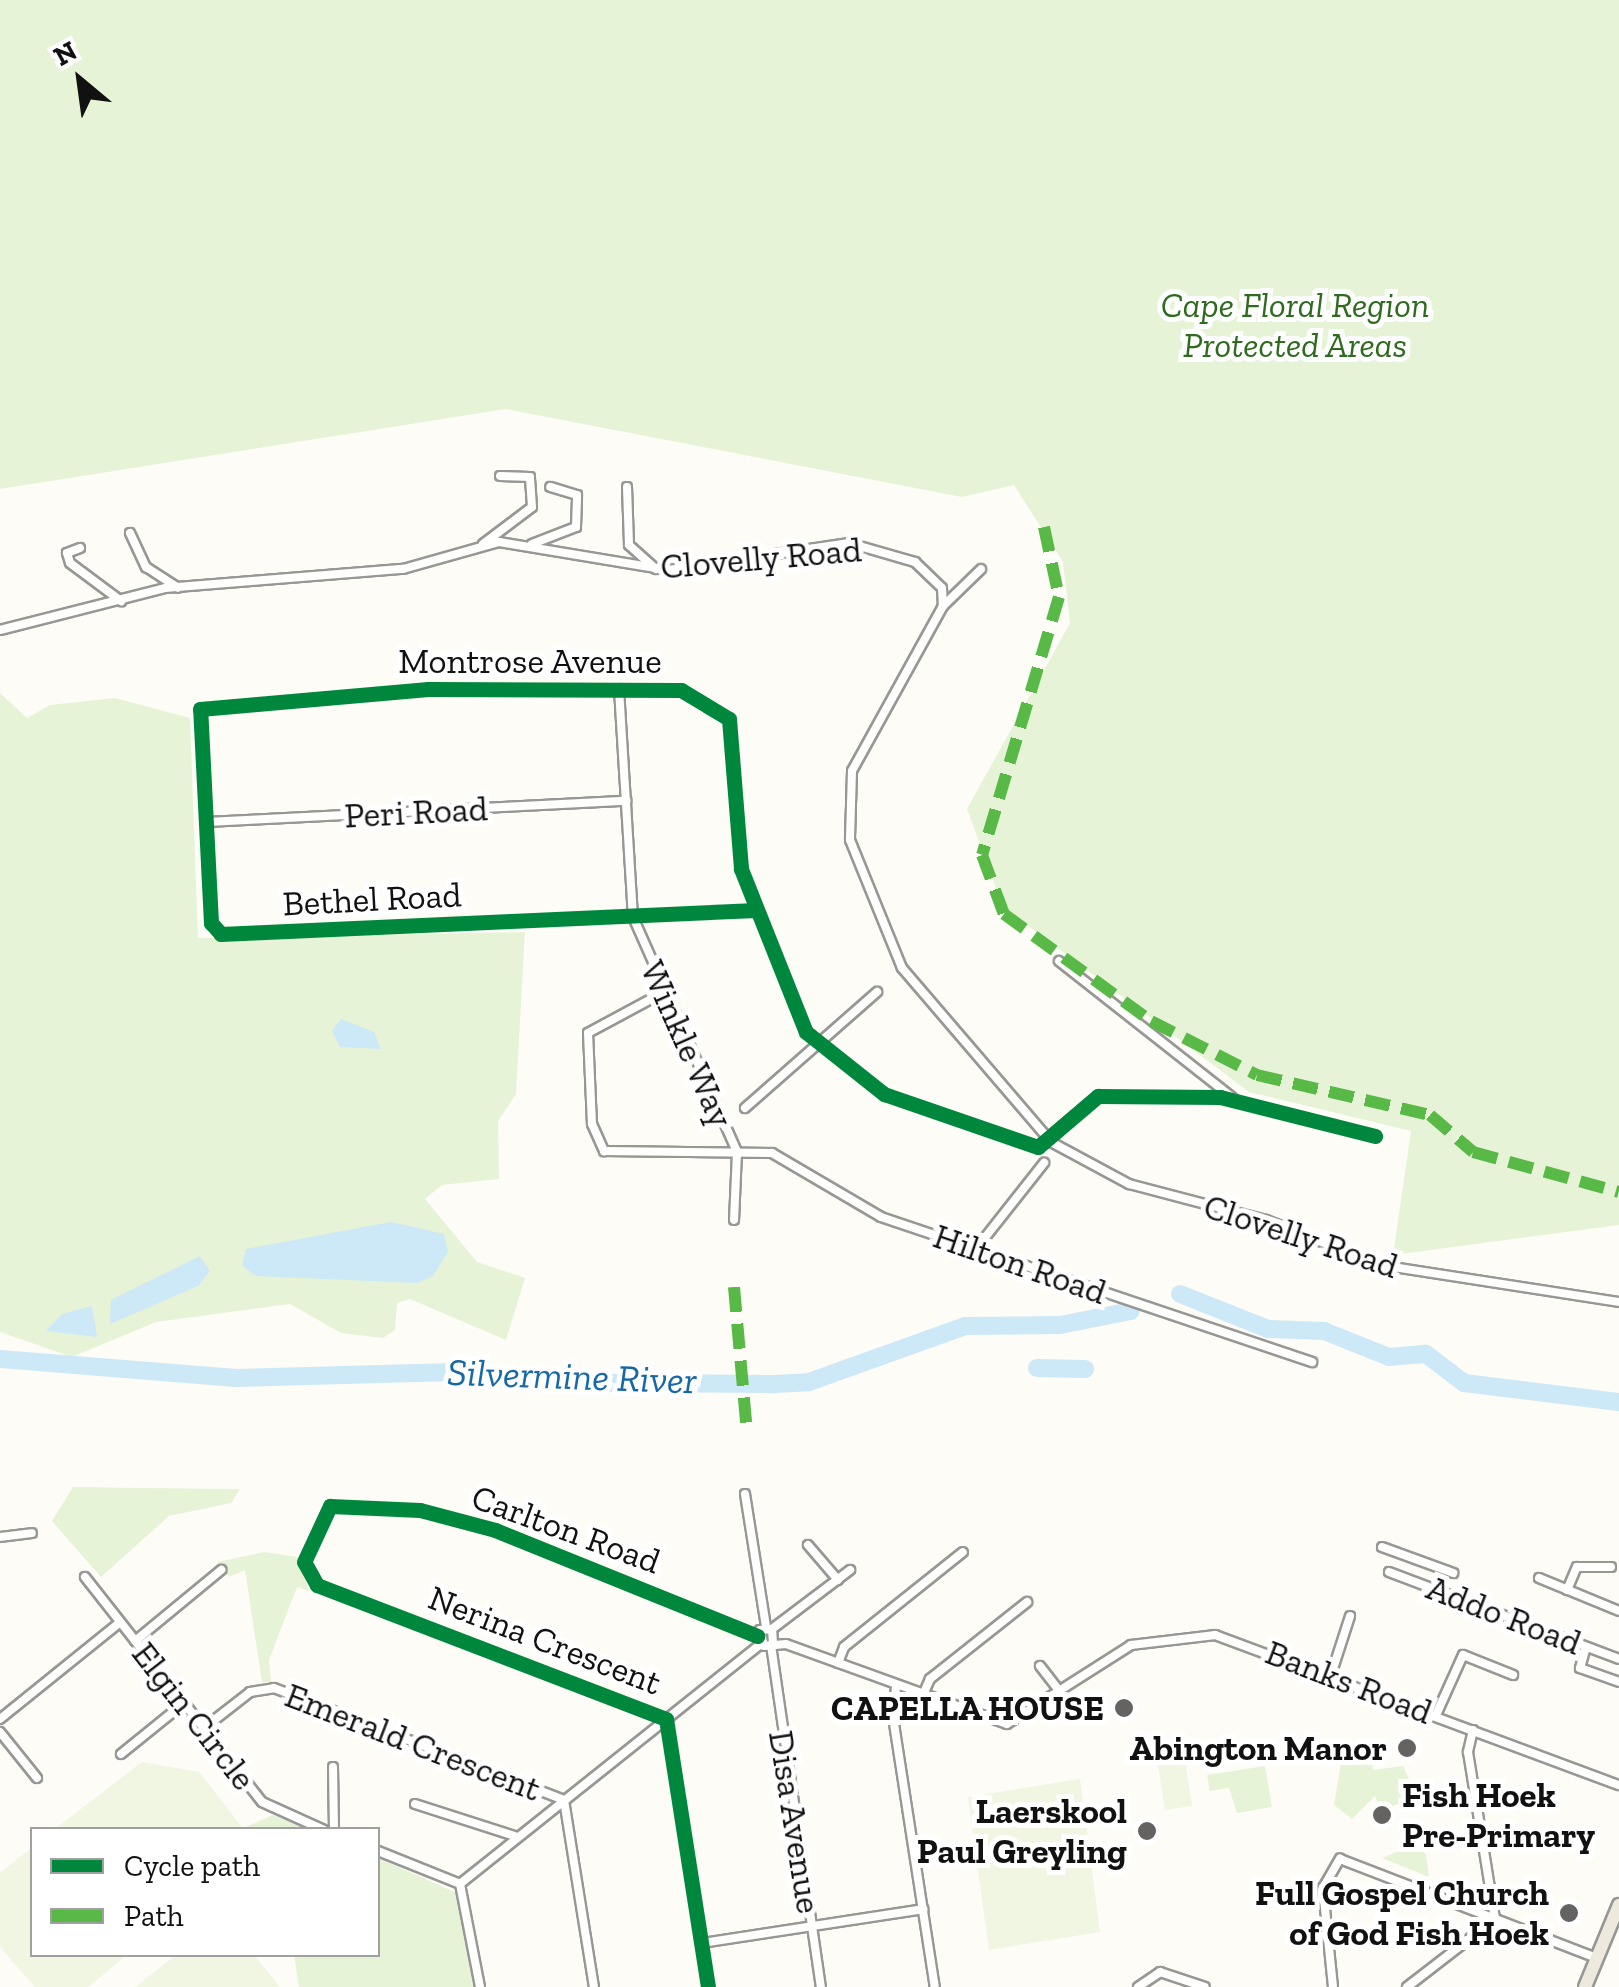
<!DOCTYPE html>
<html>
<head>
<meta charset="utf-8">
<style>
	body { margin:0 }
	#map { position:relative; width:1619px; height:1987px; overflow:hidden; background:#fdfcf7; font-family:"Zilla Slab",serif }
	div>[style] { position:absolute }
	[style*='--x'] { left:calc(var(--x)*1px); top:calc(var(--y)*1px); width:calc(var(--w)*1px); rotate:calc(var(--a)*1deg) }
	.green>* { inset:0; background:#e7f3d7 }
	.pitch>* { inset:0; background:#f0f6e1 }
	.water>* { inset:0; background:#cde8f7 }
	.river>* { height:18px; margin:-9px; padding:0 9px; transform-origin:9px; border-radius:9px; background:#cde8f7 }
	.roads { filter:drop-shadow(2px 0 #979795) drop-shadow(-2px 0 #979795) drop-shadow(0 2px #979795) drop-shadow(0 -2px #979795) }
	.street>* { height:8px; margin:-4px; padding:0 4px; transform-origin:4px; border-radius:4px; background:#fffffe }
	.primary>* { height:12px; margin:-6px; padding:0 6px; transform-origin:6px; border-radius:6px; background:#ede9dc }
	.quiet>* { height:12px; margin-top:-6px; transform-origin:0; background:repeating-linear-gradient(90deg,#58b947 0 25px,transparent 0 37px) }
	.cycleway>* { height:15px; margin:-7.5px; padding:0 7.5px; transform-origin:7.5px; border-radius:7.5px; background:#00873e }
	.dots>* { width:28px; height:28px; translate:-50% -50%; box-sizing:border-box; border:5px solid #fff; border-radius:50% }
	span { translate:-50% -50%; white-space:nowrap; text-align:center; line-height:1.15; -webkit-text-stroke:10px #fff; paint-order:stroke }
	.park-label { font-size:35px; color:#2f6b1f; font-style:italic }
	.street-label { font-size:35px; color:#111 }
	.poi-label { font-size:35px; color:#111; font-weight:700 }
	.right { translate:-100% -50%; text-align:right }
	.left { translate:0 -50%; text-align:left }
	.water-label { font-size:38px; color:#1768a6; font-style:italic }
	.legend { position:absolute; left:30px; top:1827px; width:350px; height:130px; box-sizing:border-box; background:#fff; border:2px solid #a0a0a0; margin:0; padding:12px 18px; list-style:none; font-size:30px; color:#111 }
	.legend li { display:flex; align-items:center; gap:20px; height:50px }
	.legend b { width:50px; border:2px solid #a0a0a0 }
	.north { position:absolute; left:30px; top:30px; width:100px; height:100px; -webkit-text-stroke:8px #fff; paint-order:stroke; rotate:331deg; font-size:28px; font-weight:700; line-height:40px; text-align:center; color:#111 }
	.north::after { content:''; display:block; margin:auto; width:35px; height:45px; background:#111; clip-path:polygon(50% 0,100% 100%,50% 72%,0 100%) }
</style>
</head>
<body>
<div id="map">
	<div class="green">
		<i style="clip-path:polygon(0 0,1619px 0,1619px 1225px,1393px 1255px,1411px 1131px,1249px 1092px,1003px 907px,967px 809px,1070px 623px,1063px 562px,1014px 485px,962px 497px,506px 409px,0 489px)"></i>
		<i style="clip-path:polygon(0 693px,27px 718px,50px 705px,115px 698px,190px 718px,198px 938px,525px 932px,516px 1094px,498px 1121px,499px 1179px,442px 1185px,425px 1199px,477px 1262px,525px 1278px,506px 1340px,410px 1299px,397px 1303px,395px 1330px,383px 1338px,341px 1333px,290px 1304px,156px 1322px,72px 1357px,0 1332px)"></i>
		<i style="clip-path:polygon(73px 1487px,141px 1488px,240px 1489px,231px 1503px,169px 1516px,101px 1577px,52px 1521px)"></i>
		<i style="clip-path:polygon(264px 1552px,297px 1557px,309px 1591px,297px 1587px,269px 1660px,271px 1682px,262px 1682px,245px 1570px,229px 1577px,218px 1562px)"></i>
		<i style="clip-path:polygon(1344px 1745px,1371px 1754px,1373px 1770px,1403px 1766px,1417px 1796px,1381px 1811px,1375px 1796px,1352px 1819px,1334px 1805px)"></i>
		<i style="clip-path:polygon(1265px 1766px,1272px 1807px,1237px 1813px,1229px 1788px,1210px 1791px,1207px 1775px)"></i>
		<i style="clip-path:polygon(273px 1815px,308px 1829px,242px 1829px)"></i>
		<i style="clip-path:polygon(1411px 1846px,1426px 1854px,1429px 1877px,1382px 1858px)"></i>
		<i style="clip-path:polygon(378px 1858px,459px 1894px,474px 1987px,299px 1987px,294px 1955px,378px 1954px)"></i>
	</div>
	<div class="pitch">
		<i style="clip-path:polygon(1184px 1754px,1192px 1806px,1165px 1810px,1157px 1758px)"></i>
		<i style="clip-path:polygon(142px 1762px,199px 1772px,242px 1827px,55px 1829px)"></i>
		<i style="clip-path:polygon(1080px 1779px,1100px 1932px,989px 1950px,968px 1797px)"></i>
		<i style="clip-path:polygon(32px 1847px,32px 1954px,127px 1955px,88px 1987px,35px 1987px,0 1947px,0 1873px)"></i>
		<i style="clip-path:polygon(176px 1955px,254px 1955px,280px 1987px,135px 1987px)"></i>
	</div>
	<div class="water">
		<i style="clip-path:polygon(341px 1019px,374px 1032px,381px 1049px,340px 1047px,332px 1031px)"></i>
		<i style="clip-path:polygon(391px 1222px,444px 1234px,448px 1252px,433px 1276px,417px 1283px,256px 1276px,242px 1266px,246px 1249px)"></i>
		<i style="clip-path:polygon(200px 1256px,210px 1271px,198px 1286px,110px 1324px,111px 1300px)"></i>
		<i style="clip-path:polygon(92px 1306px,97px 1337px,46px 1331px,62px 1314px)"></i>
	</div>
	<div class="river">
		<i style="--x:1180;--y:1294;--w:95;--a:21.7"></i>
		<i style="--x:1268;--y:1329;--w:56;--a:2"></i>
		<i style="--x:1324;--y:1331;--w:70;--a:21.8"></i>
		<i style="--x:1389;--y:1357;--w:37;--a:-5"></i>
		<i style="--x:1426;--y:1354;--w:48;--a:37.3"></i>
		<i style="--x:1464;--y:1383;--w:156;--a:7"></i>
		<i style="--x:0;--y:1359;--w:237;--a:4.6"></i>
		<i style="--x:236;--y:1378;--w:217;--a:-1.6"></i>
		<i style="--x:453;--y:1372;--w:74;--a:7.8"></i>
		<i style="--x:526;--y:1382;--w:248;--a:0.5"></i>
		<i style="--x:774;--y:1384;--w:35;--a:-3"></i>
		<i style="--x:809;--y:1382;--w:166;--a:-19.7"></i>
		<i style="--x:965;--y:1326;--w:95;--a:-0.6"></i>
		<i style="--x:1060;--y:1325;--w:72;--a:-11.2"></i>
		<i style="--x:1037;--y:1368;--w:48;--a:1.2"></i>
	</div>
	<div class="roads">
		<div class="street">
			<i style="--x:627;--y:487;--w:58;--a:88"></i>
			<i style="--x:629;--y:545;--w:36;--a:42"></i>
			<i style="--x:130;--y:533;--w:38;--a:65"></i>
			<i style="--x:146;--y:567;--w:38;--a:33"></i>
			<i style="--x:483;--y:544;--w:61;--a:-37.1"></i>
			<i style="--x:532;--y:507;--w:30;--a:-94"></i>
			<i style="--x:530;--y:477;--w:30;--a:-178"></i>
			<i style="--x:532;--y:544;--w:47;--a:-21.1"></i>
			<i style="--x:576;--y:527;--w:32;--a:-88"></i>
			<i style="--x:577;--y:495;--w:28;--a:-163"></i>
			<i style="--x:80;--y:548;--w:14;--a:159"></i>
			<i style="--x:67;--y:553;--w:10;--a:73"></i>
			<i style="--x:70;--y:563;--w:64;--a:36.7"></i>
			<i style="--x:943;--y:606;--w:53;--a:-44.2"></i>
			<i style="--x:0;--y:630;--w:170;--a:-14.3"></i>
			<i style="--x:165;--y:588;--w:239;--a:-4.6"></i>
			<i style="--x:403;--y:569;--w:100;--a:-15.7"></i>
			<i style="--x:499;--y:542;--w:171;--a:9.4"></i>
			<i style="--x:668;--y:570;--w:183;--a:-8.5"></i>
			<i style="--x:849;--y:543;--w:69;--a:16.1"></i>
			<i style="--x:915;--y:562;--w:37;--a:44"></i>
			<i style="--x:942;--y:588;--w:18;--a:87"></i>
			<i style="--x:943;--y:606;--w:188;--a:118.9"></i>
			<i style="--x:852;--y:771;--w:69;--a:91.7"></i>
			<i style="--x:850;--y:840;--w:138;--a:67.9"></i>
			<i style="--x:902;--y:968;--w:229;--a:49.4"></i>
			<i style="--x:1051;--y:1142;--w:89;--a:28.3"></i>
			<i style="--x:1129;--y:1184;--w:142;--a:14.7"></i>
			<i style="--x:1266;--y:1220;--w:123;--a:21.5"></i>
			<i style="--x:1380;--y:1265;--w:242;--a:8.8"></i>
			<i style="--x:619;--y:689;--w:228;--a:86.5"></i>
			<i style="--x:633;--y:917;--w:257;--a:66.1"></i>
			<i style="--x:737;--y:1152;--w:68;--a:92.5"></i>
			<i style="--x:206;--y:822;--w:421;--a:-2.9"></i>
			<i style="--x:756;--y:910;--w:536;--a:177.43"></i>
			<i style="--x:221;--y:934;--w:15;--a:-132"></i>
			<i style="--x:211;--y:923;--w:214;--a:-92.9"></i>
			<i style="--x:200;--y:709;--w:229;--a:-5"></i>
			<i style="--x:428;--y:689;--w:253;--a:0.2"></i>
			<i style="--x:681;--y:690;--w:56;--a:31.1"></i>
			<i style="--x:729;--y:719;--w:150;--a:85.4"></i>
			<i style="--x:741;--y:869;--w:175;--a:68.3"></i>
			<i style="--x:806;--y:1032;--w:100;--a:38.5"></i>
			<i style="--x:884;--y:1094;--w:163;--a:19"></i>
			<i style="--x:1038;--y:1147;--w:79;--a:-40.4"></i>
			<i style="--x:1098;--y:1096;--w:122;--a:0.5"></i>
			<i style="--x:1220;--y:1097;--w:160;--a:14.1"></i>
			<i style="--x:1059;--y:961;--w:220;--a:38.2"></i>
			<i style="--x:664;--y:992;--w:86;--a:151.7"></i>
			<i style="--x:588;--y:1033;--w:91;--a:87.5"></i>
			<i style="--x:592;--y:1124;--w:30;--a:66"></i>
			<i style="--x:604;--y:1151;--w:168;--a:0.7"></i>
			<i style="--x:772;--y:1153;--w:126;--a:30.4"></i>
			<i style="--x:881;--y:1217;--w:455;--a:18.6"></i>
			<i style="--x:745;--y:1108;--w:176;--a:-41.3"></i>
			<i style="--x:976;--y:1249;--w:110;--a:-51.7"></i>
			<i style="--x:745;--y:1494;--w:135;--a:81"></i>
			<i style="--x:0;--y:1537;--w:32;--a:-7"></i>
			<i style="--x:808;--y:1545;--w:46;--a:49.4"></i>
			<i style="--x:1382;--y:1547;--w:76;--a:20.1"></i>
			<i style="--x:1389;--y:1572;--w:246;--a:20.7"></i>
			<i style="--x:85;--y:1577;--w:286;--a:51.8"></i>
			<i style="--x:262;--y:1802;--w:68;--a:24.3"></i>
			<i style="--x:1539;--y:1578;--w:87;--a:22.4"></i>
			<i style="--x:1567;--y:1590;--w:25;--a:-67"></i>
			<i style="--x:1577;--y:1567;--w:34;--a:0"></i>
			<i style="--x:772;--y:1629;--w:98;--a:-37.1"></i>
			<i style="--x:135;--y:1641;--w:112;--a:-39.5"></i>
			<i style="--x:773;--y:1643;--w:14;--a:-94"></i>
			<i style="--x:772;--y:1629;--w:12;--a:175"></i>
			<i style="--x:760;--y:1630;--w:16;--a:76"></i>
			<i style="--x:764;--y:1646;--w:22;--a:-5"></i>
			<i style="--x:786;--y:1644;--w:235;--a:19.9"></i>
			<i style="--x:1007;--y:1724;--w:147;--a:-32.5"></i>
			<i style="--x:1131;--y:1645;--w:85;--a:-6.8"></i>
			<i style="--x:1215;--y:1635;--w:431;--a:20.4"></i>
			<i style="--x:771;--y:1645;--w:346;--a:81.7"></i>
			<i style="--x:1586;--y:1647;--w:22;--a:106"></i>
			<i style="--x:1580;--y:1668;--w:41;--a:19.7"></i>
			<i style="--x:838;--y:1663;--w:17;--a:-69"></i>
			<i style="--x:844;--y:1647;--w:152;--a:-38.6"></i>
			<i style="--x:1040;--y:1666;--w:31;--a:52"></i>
			<i style="--x:1331;--y:1675;--w:62;--a:-72.1"></i>
			<i style="--x:896;--y:1687;--w:30;--a:96"></i>
			<i style="--x:893;--y:1717;--w:273;--a:81.2"></i>
			<i style="--x:922;--y:1697;--w:20;--a:-66"></i>
			<i style="--x:930;--y:1679;--w:124;--a:-38.4"></i>
			<i style="--x:1436;--y:1715;--w:66;--a:-65.8"></i>
			<i style="--x:1463;--y:1655;--w:54;--a:21.8"></i>
			<i style="--x:0;--y:1719;--w:154;--a:-38.9"></i>
			<i style="--x:204;--y:1728;--w:58;--a:-38"></i>
			<i style="--x:250;--y:1692;--w:24;--a:-9"></i>
			<i style="--x:274;--y:1688;--w:311;--a:21.1"></i>
			<i style="--x:564;--y:1800;--w:189;--a:80.9"></i>
			<i style="--x:1473;--y:1730;--w:23;--a:103"></i>
			<i style="--x:1468;--y:1752;--w:169;--a:80.8"></i>
			<i style="--x:0;--y:1732;--w:59;--a:51.2"></i>
			<i style="--x:121;--y:1754;--w:81;--a:-39"></i>
			<i style="--x:333;--y:1767;--w:63;--a:89.1"></i>
			<i style="--x:415;--y:1804;--w:108;--a:17.8"></i>
			<i style="--x:378;--y:1851;--w:88;--a:21.9"></i>
			<i style="--x:460;--y:1884;--w:105;--a:79"></i>
			<i style="--x:460;--y:1884;--w:385;--a:-38.6"></i>
			<i style="--x:702;--y:1943;--w:224;--a:-8.7"></i>
			<i style="--x:708;--y:1987;--w:271;--a:-98.9"></i>
			<i style="--x:666;--y:1719;--w:374;--a:-159"></i>
			<i style="--x:317;--y:1585;--w:26;--a:-119"></i>
			<i style="--x:304;--y:1562;--w:62;--a:-65.1"></i>
			<i style="--x:330;--y:1506;--w:90;--a:2.5"></i>
			<i style="--x:420;--y:1510;--w:78;--a:14.9"></i>
			<i style="--x:495;--y:1530;--w:283;--a:22"></i>
			<i style="--x:1138;--y:1987;--w:27;--a:-34"></i>
			<i style="--x:1160;--y:1972;--w:47;--a:18.4"></i>
			<i style="--x:1333;--y:1987;--w:100;--a:-95.8"></i>
			<i style="--x:1323;--y:1888;--w:34;--a:-60"></i>
			<i style="--x:1340;--y:1859;--w:275;--a:21.1"></i>
			<i style="--x:1407;--y:1987;--w:111;--a:-37.7"></i>
		</div>
		<div class="primary">
			<i style="--x:1585;--y:1987;--w:89;--a:-67.5"></i>
		</div>
	</div>
	<div class="quiet">
		<i style="--x:1044;--y:527;--w:72;--a:77.9"></i>
		<i style="--x:1059;--y:597;--w:269;--a:106.6"></i>
		<i style="--x:982;--y:855;--w:63;--a:69.6"></i>
		<i style="--x:1004;--y:914;--w:182;--a:36.1"></i>
		<i style="--x:1151;--y:1021;--w:119;--a:27"></i>
		<i style="--x:1257;--y:1075;--w:178;--a:13"></i>
		<i style="--x:1430;--y:1115;--w:57;--a:40.7"></i>
		<i style="--x:1473;--y:1152;--w:151;--a:15.3"></i>
		<i style="--x:734;--y:1287;--w:147;--a:84.9"></i>
	</div>
	<div class="cycleway">
		<i style="--x:756;--y:910;--w:536;--a:177.43"></i>
		<i style="--x:221;--y:934;--w:15;--a:-132"></i>
		<i style="--x:211;--y:923;--w:214;--a:-92.9"></i>
		<i style="--x:200;--y:709;--w:229;--a:-5"></i>
		<i style="--x:428;--y:689;--w:253;--a:0.2"></i>
		<i style="--x:681;--y:690;--w:56;--a:31.1"></i>
		<i style="--x:729;--y:719;--w:150;--a:85.4"></i>
		<i style="--x:741;--y:869;--w:175;--a:68.3"></i>
		<i style="--x:806;--y:1032;--w:100;--a:38.5"></i>
		<i style="--x:884;--y:1094;--w:163;--a:19"></i>
		<i style="--x:1038;--y:1147;--w:79;--a:-40.4"></i>
		<i style="--x:1098;--y:1096;--w:122;--a:0.5"></i>
		<i style="--x:1220;--y:1097;--w:160;--a:14.1"></i>
		<i style="--x:708;--y:1987;--w:271;--a:-98.9"></i>
		<i style="--x:666;--y:1719;--w:374;--a:-159"></i>
		<i style="--x:317;--y:1585;--w:26;--a:-119"></i>
		<i style="--x:304;--y:1562;--w:62;--a:-65.1"></i>
		<i style="--x:330;--y:1506;--w:90;--a:2.5"></i>
		<i style="--x:420;--y:1510;--w:78;--a:14.9"></i>
		<i style="--x:495;--y:1530;--w:283;--a:22"></i>
	</div>
	<div class="dots">
		<i style="left:1124px;top:1708px;background:#646362"></i>
		<i style="left:1407px;top:1748px;background:#646362"></i>
		<i style="left:1382px;top:1815px;background:#646362"></i>
		<i style="left:1147px;top:1831px;background:#646362"></i>
		<i style="left:1569px;top:1913px;background:#646362"></i>
	</div>
	<div class="park-label">
		<span style="left:1295px;top:325px">Cape Floral Region<br>Protected Areas</span>
	</div>
	<div class="street-label">
		<span style="left:761px;top:558px;rotate:-5deg">Clovelly Road</span>
		<span style="left:530px;top:661px">Montrose Avenue</span>
		<span style="left:416px;top:812px;rotate:-3deg">Peri Road</span>
		<span style="left:372px;top:899px;rotate:-3deg">Bethel Road</span>
		<span style="left:687px;top:1044px;rotate:66deg">Winkle Way</span>
		<span style="left:1301px;top:1236px;rotate:18deg">Clovelly Road</span>
		<span style="left:1020px;top:1264px;rotate:19deg">Hilton Road</span>
		<span style="left:566px;top:1529px;rotate:20deg">Carlton Road</span>
		<span style="left:1504px;top:1615px;rotate:21deg">Addo Road</span>
		<span style="left:545px;top:1640px;rotate:21deg">Nerina Crescent</span>
		<span style="left:1349px;top:1682px;rotate:21deg">Banks Road</span>
		<span style="left:194px;top:1716px;rotate:52deg">Elgin Circle</span>
		<span style="left:413px;top:1742px;rotate:21deg">Emerald Crescent</span>
		<span style="left:795px;top:1822px;rotate:81deg">Disa Avenue</span>
	</div>
	<div class="poi-label">
		<span class="right" style="left:1104px;top:1708px">CAPELLA HOUSE</span>
		<span class="right" style="left:1387px;top:1748px">Abington Manor</span>
		<span class="left" style="left:1402px;top:1815px">Fish Hoek<br>Pre-Primary</span>
		<span class="right" style="left:1127px;top:1831px">Laerskool<br>Paul Greyling</span>
		<span class="right" style="left:1549px;top:1913px">Full Gospel Church<br>of God Fish Hoek</span>
	</div>
	<div class="water-label">
		<span style="left:572px;top:1377px;rotate:2deg">Silvermine River</span>
	</div>
	<ul class="legend">
	<li><b style="height:12px;background:#00873e"></b>Cycle path</li>
	<li><b style="height:12px;background:#58b947"></b>Path</li>
	</ul>
	<div class="north">N</div>
</div>
</body>
</html>
